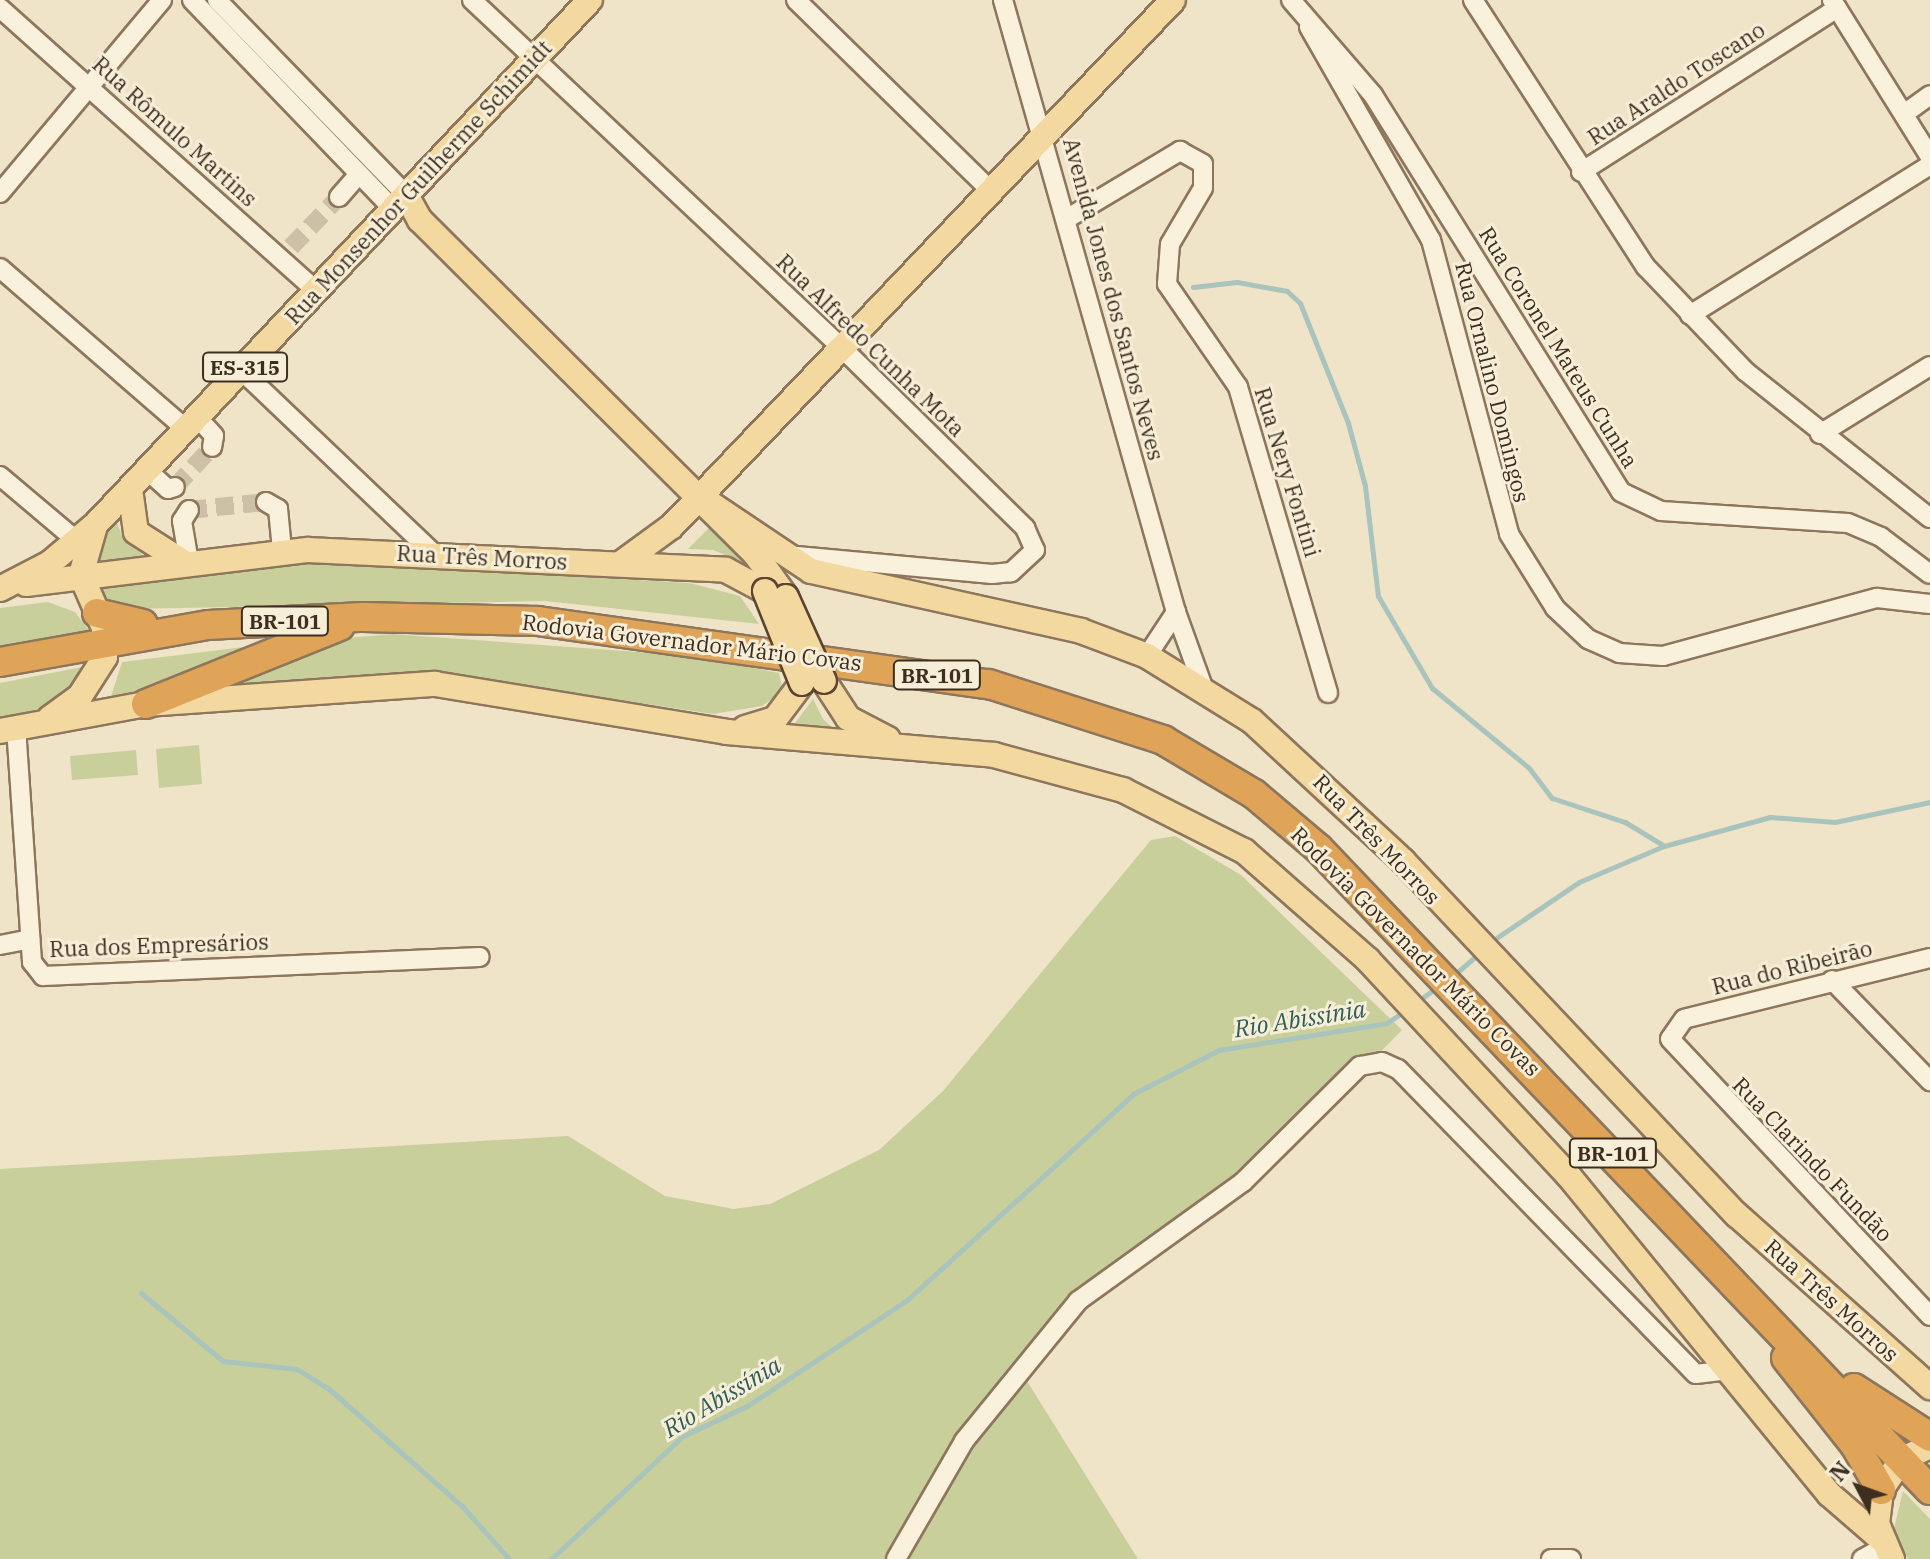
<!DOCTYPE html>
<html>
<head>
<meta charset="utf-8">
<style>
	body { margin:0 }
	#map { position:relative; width:1930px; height:1559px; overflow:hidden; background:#f0e4c8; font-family:"IBM Plex Serif",serif }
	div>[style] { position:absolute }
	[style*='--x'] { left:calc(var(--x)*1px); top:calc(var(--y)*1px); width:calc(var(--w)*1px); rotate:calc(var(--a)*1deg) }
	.green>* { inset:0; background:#c9cf9b }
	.stream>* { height:5px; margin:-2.5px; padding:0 2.5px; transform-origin:2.5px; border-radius:2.5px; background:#a9c4bc }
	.minor-tunnel>* { height:18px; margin-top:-9px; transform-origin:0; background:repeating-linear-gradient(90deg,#ccc0a6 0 18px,transparent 0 27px) }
	.roads { filter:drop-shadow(2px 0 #8d765c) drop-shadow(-2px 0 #8d765c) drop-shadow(0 2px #8d765c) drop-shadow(0 -2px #8d765c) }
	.minor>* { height:18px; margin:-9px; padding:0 9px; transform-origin:9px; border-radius:9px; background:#faf1dc }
	.major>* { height:24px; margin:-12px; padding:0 12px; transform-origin:12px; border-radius:12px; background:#f3d9a0 }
	.highway>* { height:28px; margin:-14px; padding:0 14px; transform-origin:14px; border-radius:14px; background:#e0a458 }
	.bridges { filter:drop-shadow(2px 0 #5b4430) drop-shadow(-2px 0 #5b4430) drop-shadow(0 2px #5b4430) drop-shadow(0 -2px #5b4430) }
	.major-bridge>* { height:24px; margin:-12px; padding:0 12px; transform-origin:12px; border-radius:12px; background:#f3d9a0 }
	span { translate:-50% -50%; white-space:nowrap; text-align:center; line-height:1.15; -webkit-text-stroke:6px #f7eed8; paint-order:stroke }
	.shield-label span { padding:2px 6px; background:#f7eed8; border:2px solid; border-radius:6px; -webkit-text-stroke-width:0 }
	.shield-label { font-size:20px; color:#3d2e20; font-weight:700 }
	.street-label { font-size:22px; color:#3d2e20 }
	.water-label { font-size:24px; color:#2f5d5a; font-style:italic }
	.north { position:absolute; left:1818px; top:1447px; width:80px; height:80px; -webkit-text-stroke:6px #f7eed8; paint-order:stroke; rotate:311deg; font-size:22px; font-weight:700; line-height:32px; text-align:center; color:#3d2e20 }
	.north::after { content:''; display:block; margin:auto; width:28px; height:36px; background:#3d2e20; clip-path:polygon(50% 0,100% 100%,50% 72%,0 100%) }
</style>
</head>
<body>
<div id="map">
	<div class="green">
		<i style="clip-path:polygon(114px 516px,123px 538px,144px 556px,89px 567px,88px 554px)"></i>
		<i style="clip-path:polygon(712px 525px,752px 566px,713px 550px,688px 549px)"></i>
		<i style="clip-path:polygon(278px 560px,690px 583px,740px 596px,759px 624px,545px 601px,127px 609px,107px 603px,97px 582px)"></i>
		<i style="clip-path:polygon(48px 602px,75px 612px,91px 633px,0 654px,0 608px)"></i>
		<i style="clip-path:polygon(392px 634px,693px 656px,779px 673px,783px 691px,762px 706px,713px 714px,464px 676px,196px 690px,336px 639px)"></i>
		<i style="clip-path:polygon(309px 639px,108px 706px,122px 662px)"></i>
		<i style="clip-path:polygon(92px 665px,59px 703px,0 719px,0 683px)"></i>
		<i style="clip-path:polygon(813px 699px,823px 719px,838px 733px,792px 727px)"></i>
		<i style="clip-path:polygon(199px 745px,202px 784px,159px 788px,156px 749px)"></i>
		<i style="clip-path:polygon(136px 750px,138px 775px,72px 780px,70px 756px)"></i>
		<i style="clip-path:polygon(1175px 836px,1241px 875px,1402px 1030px,1227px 1209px,1084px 1308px,1022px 1373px,1138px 1559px,0 1559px,0 1169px,568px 1136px,665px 1196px,734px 1209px,770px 1204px,879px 1150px,943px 1091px,1151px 840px)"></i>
		<i style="clip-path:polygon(1903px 1491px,1930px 1519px,1930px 1559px,1908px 1559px,1892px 1537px)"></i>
	</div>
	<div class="stream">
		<i style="--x:1193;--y:287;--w:44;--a:-6.5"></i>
		<i style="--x:1237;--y:282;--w:51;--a:10.2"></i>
		<i style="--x:1287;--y:291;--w:18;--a:43"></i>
		<i style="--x:1300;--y:303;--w:129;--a:68.2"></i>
		<i style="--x:1348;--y:423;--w:65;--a:74.9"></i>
		<i style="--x:1365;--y:486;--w:111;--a:83.3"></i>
		<i style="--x:1378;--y:596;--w:107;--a:59.6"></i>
		<i style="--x:1432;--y:688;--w:126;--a:39.5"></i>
		<i style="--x:1529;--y:768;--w:38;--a:53"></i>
		<i style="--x:1552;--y:798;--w:77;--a:18.2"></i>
		<i style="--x:1625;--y:822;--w:44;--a:31.2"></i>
		<i style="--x:1489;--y:943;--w:109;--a:-34.1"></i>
		<i style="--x:1579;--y:882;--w:92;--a:-23"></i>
		<i style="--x:1664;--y:846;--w:110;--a:-15.3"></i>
		<i style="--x:1770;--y:817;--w:65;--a:4.4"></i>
		<i style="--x:1835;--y:822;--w:97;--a:-11.9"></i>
		<i style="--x:1454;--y:975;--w:33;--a:-41"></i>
		<i style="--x:1418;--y:1001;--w:26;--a:-36"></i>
		<i style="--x:141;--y:1293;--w:107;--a:39.7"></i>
		<i style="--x:223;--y:1361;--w:74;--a:6.2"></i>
		<i style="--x:297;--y:1369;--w:36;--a:32"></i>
		<i style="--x:328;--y:1388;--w:179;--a:41.4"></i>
		<i style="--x:462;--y:1506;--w:71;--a:48.4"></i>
		<i style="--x:551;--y:1559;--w:180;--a:-43"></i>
		<i style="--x:683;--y:1436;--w:71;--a:-25.1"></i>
		<i style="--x:747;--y:1406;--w:192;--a:-33.5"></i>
		<i style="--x:907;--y:1300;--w:306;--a:-42.3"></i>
		<i style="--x:1133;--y:1094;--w:97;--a:-27.1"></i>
		<i style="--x:1219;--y:1050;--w:170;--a:-9.1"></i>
		<i style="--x:1387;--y:1023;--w:24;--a:-35"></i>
	</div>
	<div class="minor-tunnel">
		<i style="--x:291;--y:247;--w:69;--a:-46.2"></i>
		<i style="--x:175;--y:487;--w:54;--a:-47.2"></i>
		<i style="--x:189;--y:510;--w:77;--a:-5.9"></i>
	</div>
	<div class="roads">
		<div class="minor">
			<i style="--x:192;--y:0;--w:290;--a:46.1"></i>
			<i style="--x:217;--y:0;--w:272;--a:45.9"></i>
			<i style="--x:472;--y:0;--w:505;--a:43.24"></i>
			<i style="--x:840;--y:346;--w:260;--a:44.5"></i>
			<i style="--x:1025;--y:528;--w:24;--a:66"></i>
			<i style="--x:1035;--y:550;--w:33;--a:137"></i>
			<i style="--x:1011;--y:572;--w:19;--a:174"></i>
			<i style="--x:992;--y:574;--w:204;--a:-174.7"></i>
			<i style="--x:796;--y:0;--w:270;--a:44.4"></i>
			<i style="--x:1003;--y:0;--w:636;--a:74.22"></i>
			<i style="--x:1176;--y:612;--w:80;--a:70.2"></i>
			<i style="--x:1291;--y:0;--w:125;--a:49.2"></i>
			<i style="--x:1373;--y:95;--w:468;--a:58"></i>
			<i style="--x:1621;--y:492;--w:44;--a:25.4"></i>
			<i style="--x:1661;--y:511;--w:187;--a:3.7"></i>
			<i style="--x:1848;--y:523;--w:36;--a:23"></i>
			<i style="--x:1881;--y:537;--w:61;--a:37.1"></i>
			<i style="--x:1473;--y:0;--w:318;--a:57.1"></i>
			<i style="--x:1646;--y:267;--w:144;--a:46.4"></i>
			<i style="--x:1745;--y:371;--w:236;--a:38.5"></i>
			<i style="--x:1832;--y:0;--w:185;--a:58"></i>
			<i style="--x:0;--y:8;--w:425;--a:41.8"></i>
			<i style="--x:1309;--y:27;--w:245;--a:60.2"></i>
			<i style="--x:1431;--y:240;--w:304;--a:75.1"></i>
			<i style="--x:1509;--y:534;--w:87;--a:58.1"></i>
			<i style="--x:1555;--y:608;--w:45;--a:43.2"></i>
			<i style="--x:1588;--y:639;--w:34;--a:24"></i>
			<i style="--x:1619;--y:653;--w:44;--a:3.9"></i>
			<i style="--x:1663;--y:656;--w:222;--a:-15.2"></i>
			<i style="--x:1877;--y:598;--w:53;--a:6.5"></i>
			<i style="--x:1904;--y:114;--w:32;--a:-36"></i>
			<i style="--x:1581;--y:172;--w:304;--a:-32.6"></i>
			<i style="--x:0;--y:193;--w:252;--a:-50"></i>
			<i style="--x:339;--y:197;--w:30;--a:-49"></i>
			<i style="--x:1068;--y:218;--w:131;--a:-30.9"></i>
			<i style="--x:1180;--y:151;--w:26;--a:29"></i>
			<i style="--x:1203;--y:164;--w:24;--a:90"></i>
			<i style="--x:1203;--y:188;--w:65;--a:120.5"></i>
			<i style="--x:1170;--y:244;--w:40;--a:94.3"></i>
			<i style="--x:1167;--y:284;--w:125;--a:55.4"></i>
			<i style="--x:1238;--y:387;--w:319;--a:73.6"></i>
			<i style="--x:0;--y:268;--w:247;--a:40.9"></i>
			<i style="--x:1690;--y:315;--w:283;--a:-32"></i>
			<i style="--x:242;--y:371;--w:267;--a:43.6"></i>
			<i style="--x:198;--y:418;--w:24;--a:48"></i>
			<i style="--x:214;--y:436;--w:11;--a:100"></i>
			<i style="--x:1820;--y:434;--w:129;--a:-31.7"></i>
			<i style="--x:148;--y:471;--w:27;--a:42"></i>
			<i style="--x:168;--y:489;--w:7;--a:-16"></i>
			<i style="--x:0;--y:476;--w:101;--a:40.2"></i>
			<i style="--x:266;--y:502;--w:14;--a:30"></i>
			<i style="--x:278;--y:509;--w:41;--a:84.4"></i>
			<i style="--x:189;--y:562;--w:42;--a:-99.7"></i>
			<i style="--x:182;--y:521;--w:13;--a:-58"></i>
			<i style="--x:1147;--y:656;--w:53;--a:-56.6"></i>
			<i style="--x:16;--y:727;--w:236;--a:86.1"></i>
			<i style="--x:32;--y:962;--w:18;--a:52"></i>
			<i style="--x:43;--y:976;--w:437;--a:-2.5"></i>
			<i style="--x:0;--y:945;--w:31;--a:-11"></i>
			<i style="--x:1930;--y:958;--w:253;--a:166.1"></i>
			<i style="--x:1684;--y:1019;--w:24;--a:125"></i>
			<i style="--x:1670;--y:1039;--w:380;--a:46.8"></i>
			<i style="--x:1832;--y:980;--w:141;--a:45.9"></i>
			<i style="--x:896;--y:1559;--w:136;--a:-60"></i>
			<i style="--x:964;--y:1441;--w:181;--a:-50.8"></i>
			<i style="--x:1078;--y:1301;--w:203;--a:-35.8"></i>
			<i style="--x:1243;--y:1182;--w:165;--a:-44.8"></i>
			<i style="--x:1360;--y:1066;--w:22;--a:-10"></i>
			<i style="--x:1382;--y:1062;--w:17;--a:24"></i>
			<i style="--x:1398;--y:1069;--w:426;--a:45.7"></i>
			<i style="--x:1696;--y:1374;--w:35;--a:-7"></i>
			<i style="--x:1551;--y:1559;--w:20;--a:0"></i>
			<i style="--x:1862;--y:1559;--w:25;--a:-29"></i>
		</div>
		<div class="major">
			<i style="--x:406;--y:195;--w:29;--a:61"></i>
			<i style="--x:420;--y:220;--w:474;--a:44.9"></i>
			<i style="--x:756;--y:555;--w:52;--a:54.5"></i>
			<i style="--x:130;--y:489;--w:43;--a:82.1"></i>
			<i style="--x:136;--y:532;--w:56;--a:32.6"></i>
			<i style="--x:699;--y:496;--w:135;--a:33.8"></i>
			<i style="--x:811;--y:571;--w:277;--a:12.5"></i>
			<i style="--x:1081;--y:631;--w:71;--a:20.7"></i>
			<i style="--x:1147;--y:656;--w:123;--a:31.8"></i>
			<i style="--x:1252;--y:721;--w:206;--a:42.8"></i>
			<i style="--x:1403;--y:861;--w:487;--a:46.7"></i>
			<i style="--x:1737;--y:1215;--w:259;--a:41.7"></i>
			<i style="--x:620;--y:564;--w:64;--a:-36.2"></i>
			<i style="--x:672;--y:526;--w:726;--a:-46.39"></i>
			<i style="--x:26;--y:584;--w:285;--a:-6.9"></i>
			<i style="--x:309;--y:550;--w:417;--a:2.7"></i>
			<i style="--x:726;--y:570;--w:44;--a:28.3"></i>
			<i style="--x:0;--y:589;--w:56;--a:-27.5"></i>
			<i style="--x:50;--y:563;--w:60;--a:-40.3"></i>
			<i style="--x:96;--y:524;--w:720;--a:-46.69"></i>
			<i style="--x:824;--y:681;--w:44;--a:57"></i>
			<i style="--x:848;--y:718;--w:45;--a:27.7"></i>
			<i style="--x:50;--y:718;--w:37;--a:-36"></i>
			<i style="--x:80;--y:696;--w:46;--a:-57.3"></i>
			<i style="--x:105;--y:657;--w:29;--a:-92"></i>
			<i style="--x:104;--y:628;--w:58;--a:-113.5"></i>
			<i style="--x:81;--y:575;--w:51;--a:-74.1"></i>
			<i style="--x:745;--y:728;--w:31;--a:-17"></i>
			<i style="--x:775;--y:719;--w:45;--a:-53.1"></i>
			<i style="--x:0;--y:731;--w:148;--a:-10.5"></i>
			<i style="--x:146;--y:704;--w:290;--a:-4"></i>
			<i style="--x:435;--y:684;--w:296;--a:9.3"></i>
			<i style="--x:727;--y:732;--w:268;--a:4.9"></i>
			<i style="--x:994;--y:755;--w:134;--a:15.2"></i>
			<i style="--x:1123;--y:790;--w:136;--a:26.8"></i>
			<i style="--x:1244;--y:851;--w:165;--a:41.3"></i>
			<i style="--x:1368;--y:960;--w:294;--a:47.1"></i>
			<i style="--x:1568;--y:1175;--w:412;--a:50.7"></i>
			<i style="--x:1829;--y:1494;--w:69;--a:40.9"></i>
			<i style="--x:1892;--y:1559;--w:38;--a:-113"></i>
			<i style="--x:1877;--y:1524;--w:34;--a:-83"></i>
			<i style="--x:1881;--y:1490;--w:36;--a:-56"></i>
			<i style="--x:1901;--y:1460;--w:32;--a:-26"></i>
		</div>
		<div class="highway">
			<i style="--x:97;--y:613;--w:47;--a:13.4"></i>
			<i style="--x:0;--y:662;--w:211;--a:-10.1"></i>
			<i style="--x:208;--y:625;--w:155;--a:-3"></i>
			<i style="--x:363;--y:617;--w:175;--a:1.3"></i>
			<i style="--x:538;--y:621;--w:455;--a:8"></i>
			<i style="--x:989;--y:684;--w:183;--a:17.8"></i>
			<i style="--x:1163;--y:740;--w:106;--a:30.7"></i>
			<i style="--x:1254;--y:794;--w:84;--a:40.2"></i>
			<i style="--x:1318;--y:848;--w:887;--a:46.37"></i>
			<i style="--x:146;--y:704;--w:209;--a:-21.9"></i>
			<i style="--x:1786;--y:1358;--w:111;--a:51.6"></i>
			<i style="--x:1855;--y:1445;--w:52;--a:60"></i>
			<i style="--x:1854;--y:1388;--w:90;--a:32.8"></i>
		</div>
	</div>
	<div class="bridges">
		<div class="major-bridge">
			<i style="--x:765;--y:591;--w:99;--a:68.1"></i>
			<i style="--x:786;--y:597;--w:92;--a:65.7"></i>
		</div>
	</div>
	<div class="shield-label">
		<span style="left:245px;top:367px">ES-315</span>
		<span style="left:285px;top:621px">BR-101</span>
		<span style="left:937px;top:675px">BR-101</span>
		<span style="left:1613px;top:1153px">BR-101</span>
	</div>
	<div class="street-label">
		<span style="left:1676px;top:83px;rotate:-33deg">Rua Araldo Toscano</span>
		<span style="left:175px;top:131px;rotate:42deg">Rua Rômulo Martins</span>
		<span style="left:418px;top:182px;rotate:-47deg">Rua Monsenhor Guilherme Schimidt</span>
		<span style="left:1114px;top:299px;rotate:75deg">Avenida Jones dos Santos Neves</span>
		<span style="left:871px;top:345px;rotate:44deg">Rua Alfredo Cunha Mota</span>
		<span style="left:1559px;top:347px;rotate:58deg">Rua Coronel Mateus Cunha</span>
		<span style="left:1493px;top:382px;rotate:76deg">Rua Ornalino Domingos</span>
		<span style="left:1288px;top:472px;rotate:73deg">Rua Nery Fontini</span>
		<span style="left:482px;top:557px;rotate:3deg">Rua Três Morros</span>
		<span style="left:692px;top:642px;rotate:7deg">Rodovia Governador Mário Covas</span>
		<span style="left:1377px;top:839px;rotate:46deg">Rua Três Morros</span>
		<span style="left:159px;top:945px;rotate:-2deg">Rua dos Empresários</span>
		<span style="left:1416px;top:951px;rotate:45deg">Rodovia Governador Mário Covas</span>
		<span style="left:1792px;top:967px;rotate:-14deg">Rua do Ribeirão</span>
		<span style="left:1813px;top:1159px;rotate:46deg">Rua Clarindo Fundão</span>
		<span style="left:1832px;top:1300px;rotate:42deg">Rua Três Morros</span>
	</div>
	<div class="water-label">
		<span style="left:1300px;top:1019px;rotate:-9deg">Rio Abissínia</span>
		<span style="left:722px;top:1397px;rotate:-31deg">Rio Abissínia</span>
	</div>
	<div class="north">N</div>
</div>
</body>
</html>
